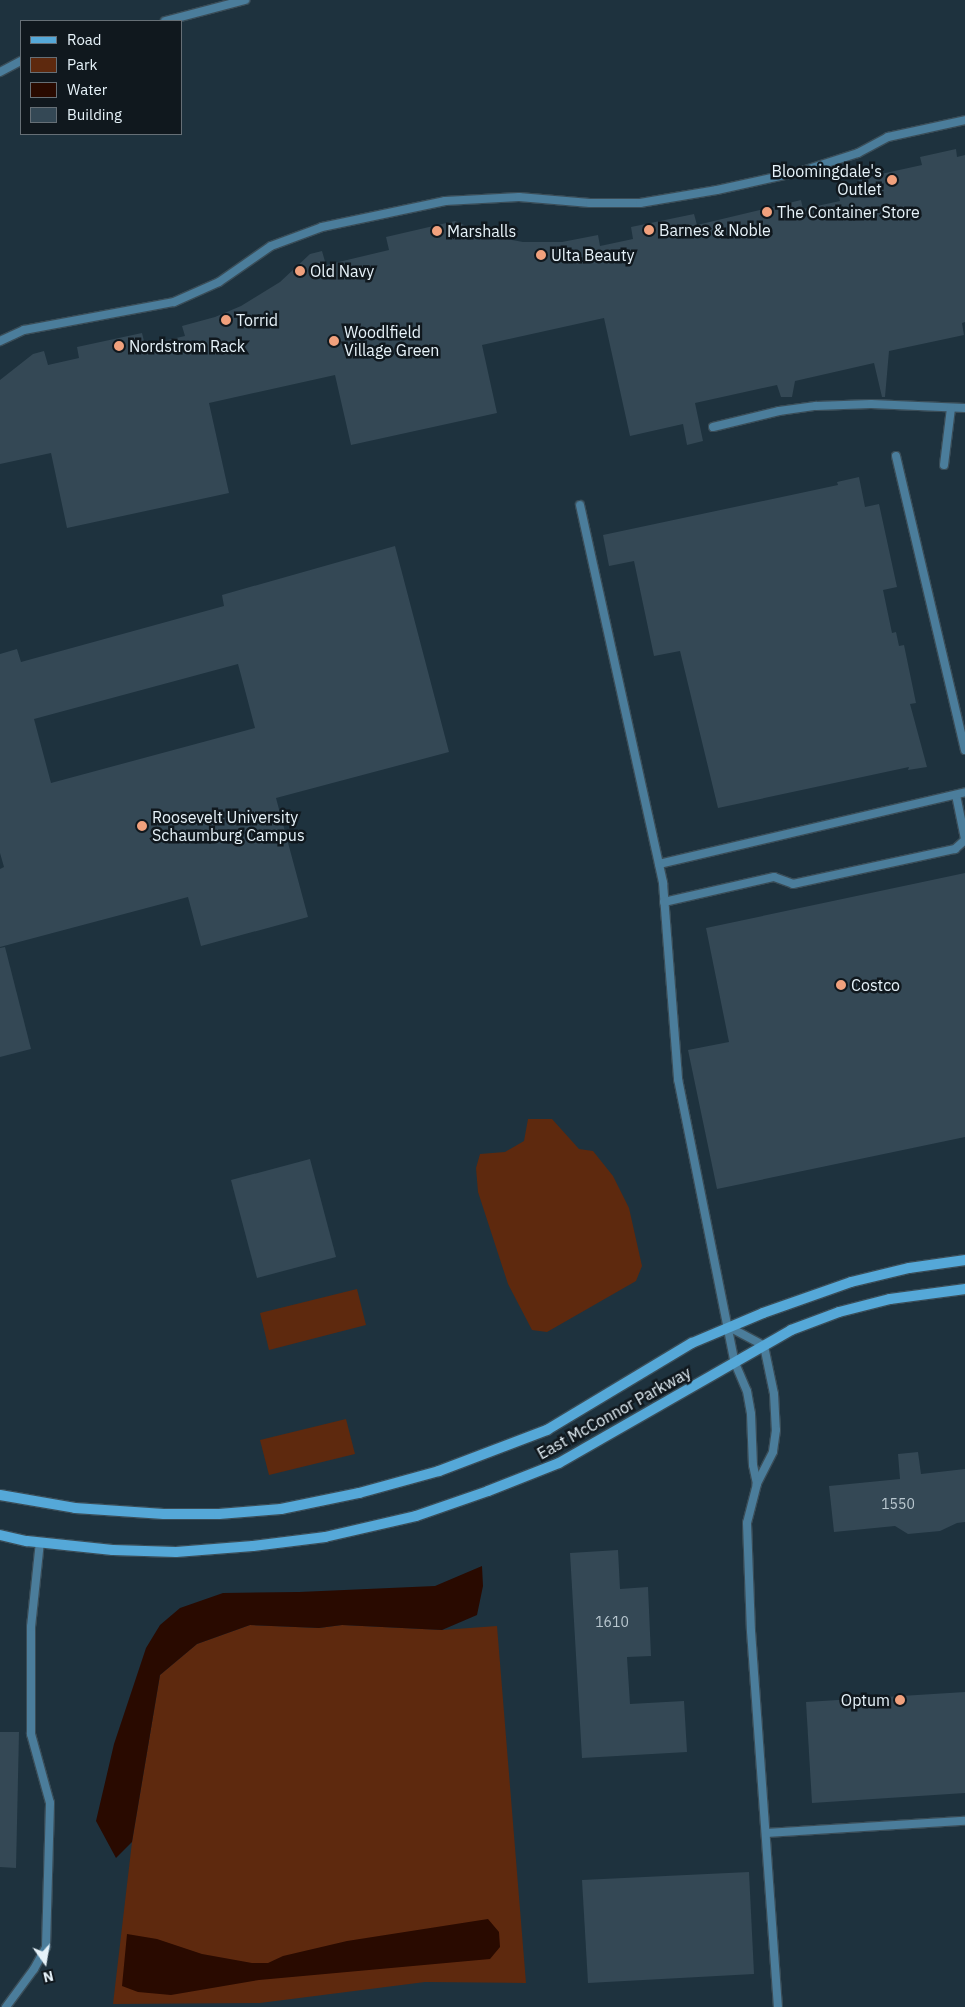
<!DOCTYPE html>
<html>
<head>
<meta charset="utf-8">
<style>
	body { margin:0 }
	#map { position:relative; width:965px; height:2007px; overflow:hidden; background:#1e323e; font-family:"IBM Plex Sans",sans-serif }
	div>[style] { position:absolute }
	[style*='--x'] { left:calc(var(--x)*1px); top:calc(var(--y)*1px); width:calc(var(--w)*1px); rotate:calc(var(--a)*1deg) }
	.green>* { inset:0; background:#5e290e }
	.water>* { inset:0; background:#290a00 }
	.building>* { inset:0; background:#344855 }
	.roads { filter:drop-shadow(1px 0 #3a4d58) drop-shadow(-1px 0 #3a4d58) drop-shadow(0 1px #3a4d58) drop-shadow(0 -1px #3a4d58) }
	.lane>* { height:8px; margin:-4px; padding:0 4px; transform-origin:4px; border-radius:4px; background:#4b7d9b }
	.secondary>* { height:10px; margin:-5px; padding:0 5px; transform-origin:5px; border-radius:5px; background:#55a8d8 }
	.dots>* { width:14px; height:14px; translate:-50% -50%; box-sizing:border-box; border:2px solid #10181e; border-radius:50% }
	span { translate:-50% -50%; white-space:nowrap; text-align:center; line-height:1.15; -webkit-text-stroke:5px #10181e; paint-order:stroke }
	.number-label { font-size:14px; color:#bac8d0 }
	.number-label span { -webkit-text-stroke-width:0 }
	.poi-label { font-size:16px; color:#e6f2f9 }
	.right { translate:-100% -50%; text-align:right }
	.left { translate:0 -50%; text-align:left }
	.street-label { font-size:16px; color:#e6f2f9 }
	.legend { position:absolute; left:20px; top:20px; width:162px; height:115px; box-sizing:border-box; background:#10181e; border:1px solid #666f76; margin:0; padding:6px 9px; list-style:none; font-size:15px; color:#e6f2f9 }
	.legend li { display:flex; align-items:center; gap:10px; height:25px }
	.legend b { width:25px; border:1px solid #666f76 }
	.north { position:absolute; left:20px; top:1937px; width:50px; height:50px; -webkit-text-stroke:4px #10181e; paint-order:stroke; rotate:167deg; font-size:14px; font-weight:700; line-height:20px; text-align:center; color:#e6f2f9 }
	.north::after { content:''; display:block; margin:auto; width:18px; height:22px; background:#e6f2f9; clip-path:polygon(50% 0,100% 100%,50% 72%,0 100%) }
</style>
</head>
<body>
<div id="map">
	<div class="green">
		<i style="clip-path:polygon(528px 1119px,552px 1119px,579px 1149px,593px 1151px,613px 1176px,629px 1208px,642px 1266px,636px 1281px,547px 1332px,532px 1330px,508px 1284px,478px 1192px,476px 1168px,480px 1154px,505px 1152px,524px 1141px)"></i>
		<i style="clip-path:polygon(357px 1289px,366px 1325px,269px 1350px,260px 1313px)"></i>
		<i style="clip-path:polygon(346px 1419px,355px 1454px,269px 1475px,260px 1440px)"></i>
		<i style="clip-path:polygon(250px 1625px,319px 1628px,342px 1625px,442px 1630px,497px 1626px,526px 1983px,425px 1982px,260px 2003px,113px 2004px,132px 1842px,160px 1675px,197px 1644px)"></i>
	</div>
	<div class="water">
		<i style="clip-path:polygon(482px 1566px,483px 1586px,477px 1615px,442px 1630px,342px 1625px,319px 1628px,250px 1625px,197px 1644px,160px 1675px,132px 1842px,116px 1858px,96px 1821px,114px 1744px,146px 1648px,160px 1625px,180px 1608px,223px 1593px,299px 1592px,435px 1586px)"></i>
		<i style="clip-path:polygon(488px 1919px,499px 1932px,500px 1947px,490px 1959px,259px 1980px,171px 1995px,138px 1992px,122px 1986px,127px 1934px,157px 1939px,202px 1954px,252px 1963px,268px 1963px,283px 1956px,347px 1941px)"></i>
	</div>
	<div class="building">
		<i style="clip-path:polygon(956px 149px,957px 157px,965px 155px,965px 322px,962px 323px,964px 335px,889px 351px,885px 397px,882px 397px,874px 363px,795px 381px,792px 397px,781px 397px,777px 385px,695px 403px,703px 441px,687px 445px,683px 424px,630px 436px,604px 318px,482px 345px,497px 413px,351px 445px,335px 375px,209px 403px,229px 493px,67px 528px,51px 453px,0 464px,0 380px,33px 354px,44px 351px,48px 365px,79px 358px,77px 347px,142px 333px,145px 345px,185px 336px,182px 326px,215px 317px,241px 306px,280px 282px,310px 254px,322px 251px,326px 265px,389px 250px,386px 237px,455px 221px,489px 236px,523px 242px,562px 242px,598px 235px,600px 246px,633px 239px,631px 227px,694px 214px,697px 225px,801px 200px,803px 209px,840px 201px,837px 190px,860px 184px,858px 179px,922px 165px,920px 157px)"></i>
		<i style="clip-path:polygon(859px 477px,865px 507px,879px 504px,897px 587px,883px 590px,892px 633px,896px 632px,899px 646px,904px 645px,916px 703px,910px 704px,927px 767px,908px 770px,909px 767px,718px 808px,680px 651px,654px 656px,634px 561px,609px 566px,603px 535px,838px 485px,837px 482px)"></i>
		<i style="clip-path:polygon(evenodd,395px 546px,449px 752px,276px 798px,308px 917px,201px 946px,188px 897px,0 947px,0 869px,4px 867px,0 853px,0 654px,17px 649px,21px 662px,224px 606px,222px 595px,395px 546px,238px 664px,255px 728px,51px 783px,34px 719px,238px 664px)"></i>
		<i style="clip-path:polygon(965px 873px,965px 1137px,717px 1189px,688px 1050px,729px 1042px,706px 928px)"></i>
		<i style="clip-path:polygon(5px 947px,31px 1049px,0 1057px,0 948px)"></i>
		<i style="clip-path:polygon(310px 1159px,336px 1257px,257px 1278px,231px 1180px)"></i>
		<i style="clip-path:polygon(918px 1452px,921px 1474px,965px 1469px,965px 1522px,957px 1523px,940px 1531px,908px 1534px,895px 1526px,834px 1532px,829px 1486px,900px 1479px,898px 1454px)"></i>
		<i style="clip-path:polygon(618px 1550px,620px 1589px,648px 1587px,651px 1656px,627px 1657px,630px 1704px,684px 1701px,687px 1752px,582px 1758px,570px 1553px)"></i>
		<i style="clip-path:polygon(965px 1692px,965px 1793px,812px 1803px,806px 1702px)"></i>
		<i style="clip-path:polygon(0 1732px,19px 1732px,16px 1868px,0 1867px)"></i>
		<i style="clip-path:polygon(749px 1872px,754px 1974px,588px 1983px,582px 1880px)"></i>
	</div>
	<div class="roads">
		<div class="lane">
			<i style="--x:165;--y:21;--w:83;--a:-14.7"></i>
			<i style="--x:0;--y:72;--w:24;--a:-28"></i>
			<i style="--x:0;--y:341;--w:26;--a:-25"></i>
			<i style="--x:24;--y:330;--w:153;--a:-10.6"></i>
			<i style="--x:174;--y:302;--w:49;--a:-24"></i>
			<i style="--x:219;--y:282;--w:63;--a:-34.7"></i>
			<i style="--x:271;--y:246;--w:54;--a:-20.4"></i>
			<i style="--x:322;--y:227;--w:126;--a:-11.9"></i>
			<i style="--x:445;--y:201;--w:74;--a:-3.1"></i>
			<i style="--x:519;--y:197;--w:71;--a:4.8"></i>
			<i style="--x:590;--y:203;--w:50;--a:0"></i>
			<i style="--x:640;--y:203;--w:78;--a:-9.6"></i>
			<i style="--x:717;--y:190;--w:84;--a:-12.4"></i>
			<i style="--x:799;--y:172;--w:62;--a:-17.9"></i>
			<i style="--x:858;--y:153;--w:34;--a:-28"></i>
			<i style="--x:888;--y:137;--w:79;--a:-12.4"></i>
			<i style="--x:713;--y:427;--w:68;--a:-13.6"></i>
			<i style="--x:779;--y:411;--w:37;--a:-8"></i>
			<i style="--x:816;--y:406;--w:55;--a:-2.1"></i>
			<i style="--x:871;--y:404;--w:94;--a:2.4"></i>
			<i style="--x:896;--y:456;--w:302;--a:76.8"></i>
			<i style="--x:944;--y:465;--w:57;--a:-83"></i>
			<i style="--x:580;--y:505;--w:387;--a:77.6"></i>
			<i style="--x:663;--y:883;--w:197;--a:85.6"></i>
			<i style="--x:678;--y:1079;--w:290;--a:78.7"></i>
			<i style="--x:735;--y:1363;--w:30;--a:67"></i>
			<i style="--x:747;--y:1391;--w:23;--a:80"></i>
			<i style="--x:751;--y:1414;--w:51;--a:87.8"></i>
			<i style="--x:753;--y:1465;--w:19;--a:78"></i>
			<i style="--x:956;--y:795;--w:45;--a:78.4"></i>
			<i style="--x:659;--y:864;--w:314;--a:-13.2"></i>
			<i style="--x:664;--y:902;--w:113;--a:-12.8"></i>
			<i style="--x:774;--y:877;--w:20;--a:20"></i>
			<i style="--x:793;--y:884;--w:166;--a:-12.2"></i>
			<i style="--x:955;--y:849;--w:13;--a:-42"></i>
			<i style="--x:729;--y:1327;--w:40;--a:28"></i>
			<i style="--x:764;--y:1346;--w:49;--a:78.2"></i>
			<i style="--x:774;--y:1394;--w:36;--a:87"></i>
			<i style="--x:776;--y:1430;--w:22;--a:98"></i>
			<i style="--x:773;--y:1452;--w:36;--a:117"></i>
			<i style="--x:757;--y:1484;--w:40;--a:104.4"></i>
			<i style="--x:747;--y:1523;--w:108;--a:87.9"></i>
			<i style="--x:751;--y:1631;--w:377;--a:85.9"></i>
			<i style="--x:766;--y:1833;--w:199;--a:-3.5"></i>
			<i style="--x:6;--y:2007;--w:47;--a:-53.6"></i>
			<i style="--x:34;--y:1969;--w:25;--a:-61"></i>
			<i style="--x:46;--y:1947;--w:144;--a:-88.4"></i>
			<i style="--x:50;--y:1803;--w:72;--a:-105.4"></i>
			<i style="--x:31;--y:1734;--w:107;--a:-90"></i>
			<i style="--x:31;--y:1627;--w:85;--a:-84"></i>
		</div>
		<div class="secondary">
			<i style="--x:0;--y:1495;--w:76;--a:9.8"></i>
			<i style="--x:75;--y:1508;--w:89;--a:3.9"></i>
			<i style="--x:164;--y:1514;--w:55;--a:0"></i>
			<i style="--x:219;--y:1514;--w:62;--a:-4.6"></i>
			<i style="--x:281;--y:1509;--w:80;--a:-11.6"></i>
			<i style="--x:359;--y:1493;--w:83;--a:-15.4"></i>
			<i style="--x:439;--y:1471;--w:116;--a:-20.8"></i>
			<i style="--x:547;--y:1430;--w:169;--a:-31"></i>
			<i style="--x:692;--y:1343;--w:77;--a:-22.9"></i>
			<i style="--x:763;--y:1313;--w:93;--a:-19.4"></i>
			<i style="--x:851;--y:1282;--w:60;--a:-13.6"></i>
			<i style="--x:909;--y:1268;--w:57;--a:-8.1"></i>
			<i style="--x:0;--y:1535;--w:28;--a:13"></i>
			<i style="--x:27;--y:1541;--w:86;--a:6"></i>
			<i style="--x:113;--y:1550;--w:63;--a:1.8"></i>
			<i style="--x:176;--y:1552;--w:77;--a:-4.5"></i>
			<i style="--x:253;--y:1546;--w:73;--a:-7.1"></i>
			<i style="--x:325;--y:1537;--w:93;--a:-13"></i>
			<i style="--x:416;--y:1516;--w:76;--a:-19.1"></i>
			<i style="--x:488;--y:1491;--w:76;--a:-21.5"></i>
			<i style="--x:559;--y:1463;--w:267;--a:-29.8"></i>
			<i style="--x:791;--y:1330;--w:51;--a:-20.6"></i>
			<i style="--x:839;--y:1312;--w:53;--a:-14.3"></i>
			<i style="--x:890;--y:1299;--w:76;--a:-7.6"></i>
		</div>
	</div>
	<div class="dots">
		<i style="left:892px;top:180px;background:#f1a17d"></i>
		<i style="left:767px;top:212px;background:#f1a17d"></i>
		<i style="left:649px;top:230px;background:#f1a17d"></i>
		<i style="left:437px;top:231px;background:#f1a17d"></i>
		<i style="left:541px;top:255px;background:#f1a17d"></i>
		<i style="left:300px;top:271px;background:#f1a17d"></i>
		<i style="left:226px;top:320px;background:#f1a17d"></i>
		<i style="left:334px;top:341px;background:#f1a17d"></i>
		<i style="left:119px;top:346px;background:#f1a17d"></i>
		<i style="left:142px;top:826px;background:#f1a17d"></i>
		<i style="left:841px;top:985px;background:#f1a17d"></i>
		<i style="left:900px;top:1700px;background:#f1a17d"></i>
	</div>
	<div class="number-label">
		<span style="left:898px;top:1504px">1550</span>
		<span style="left:612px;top:1622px">1610</span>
	</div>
	<div class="poi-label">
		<span class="right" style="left:882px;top:180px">Bloomingdale's<br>Outlet</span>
		<span class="left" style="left:777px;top:212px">The Container Store</span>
		<span class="left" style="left:659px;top:230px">Barnes &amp; Noble</span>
		<span class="left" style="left:447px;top:231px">Marshalls</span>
		<span class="left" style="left:551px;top:255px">Ulta Beauty</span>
		<span class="left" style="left:310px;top:271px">Old Navy</span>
		<span class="left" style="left:236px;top:320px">Torrid</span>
		<span class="left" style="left:344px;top:341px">Woodlfield<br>Village Green</span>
		<span class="left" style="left:129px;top:346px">Nordstrom Rack</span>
		<span class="left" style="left:152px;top:826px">Roosevelt University<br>Schaumburg Campus</span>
		<span class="left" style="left:851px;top:985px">Costco</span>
		<span class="right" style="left:890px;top:1700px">Optum</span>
	</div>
	<div class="street-label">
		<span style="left:614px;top:1413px;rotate:-29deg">East McConnor Parkway</span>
	</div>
	<ul class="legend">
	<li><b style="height:6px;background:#55a8d8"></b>Road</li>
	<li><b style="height:14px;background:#5e290e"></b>Park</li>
	<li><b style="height:14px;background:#290a00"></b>Water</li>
	<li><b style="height:14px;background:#344855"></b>Building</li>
	</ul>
	<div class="north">N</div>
</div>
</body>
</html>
